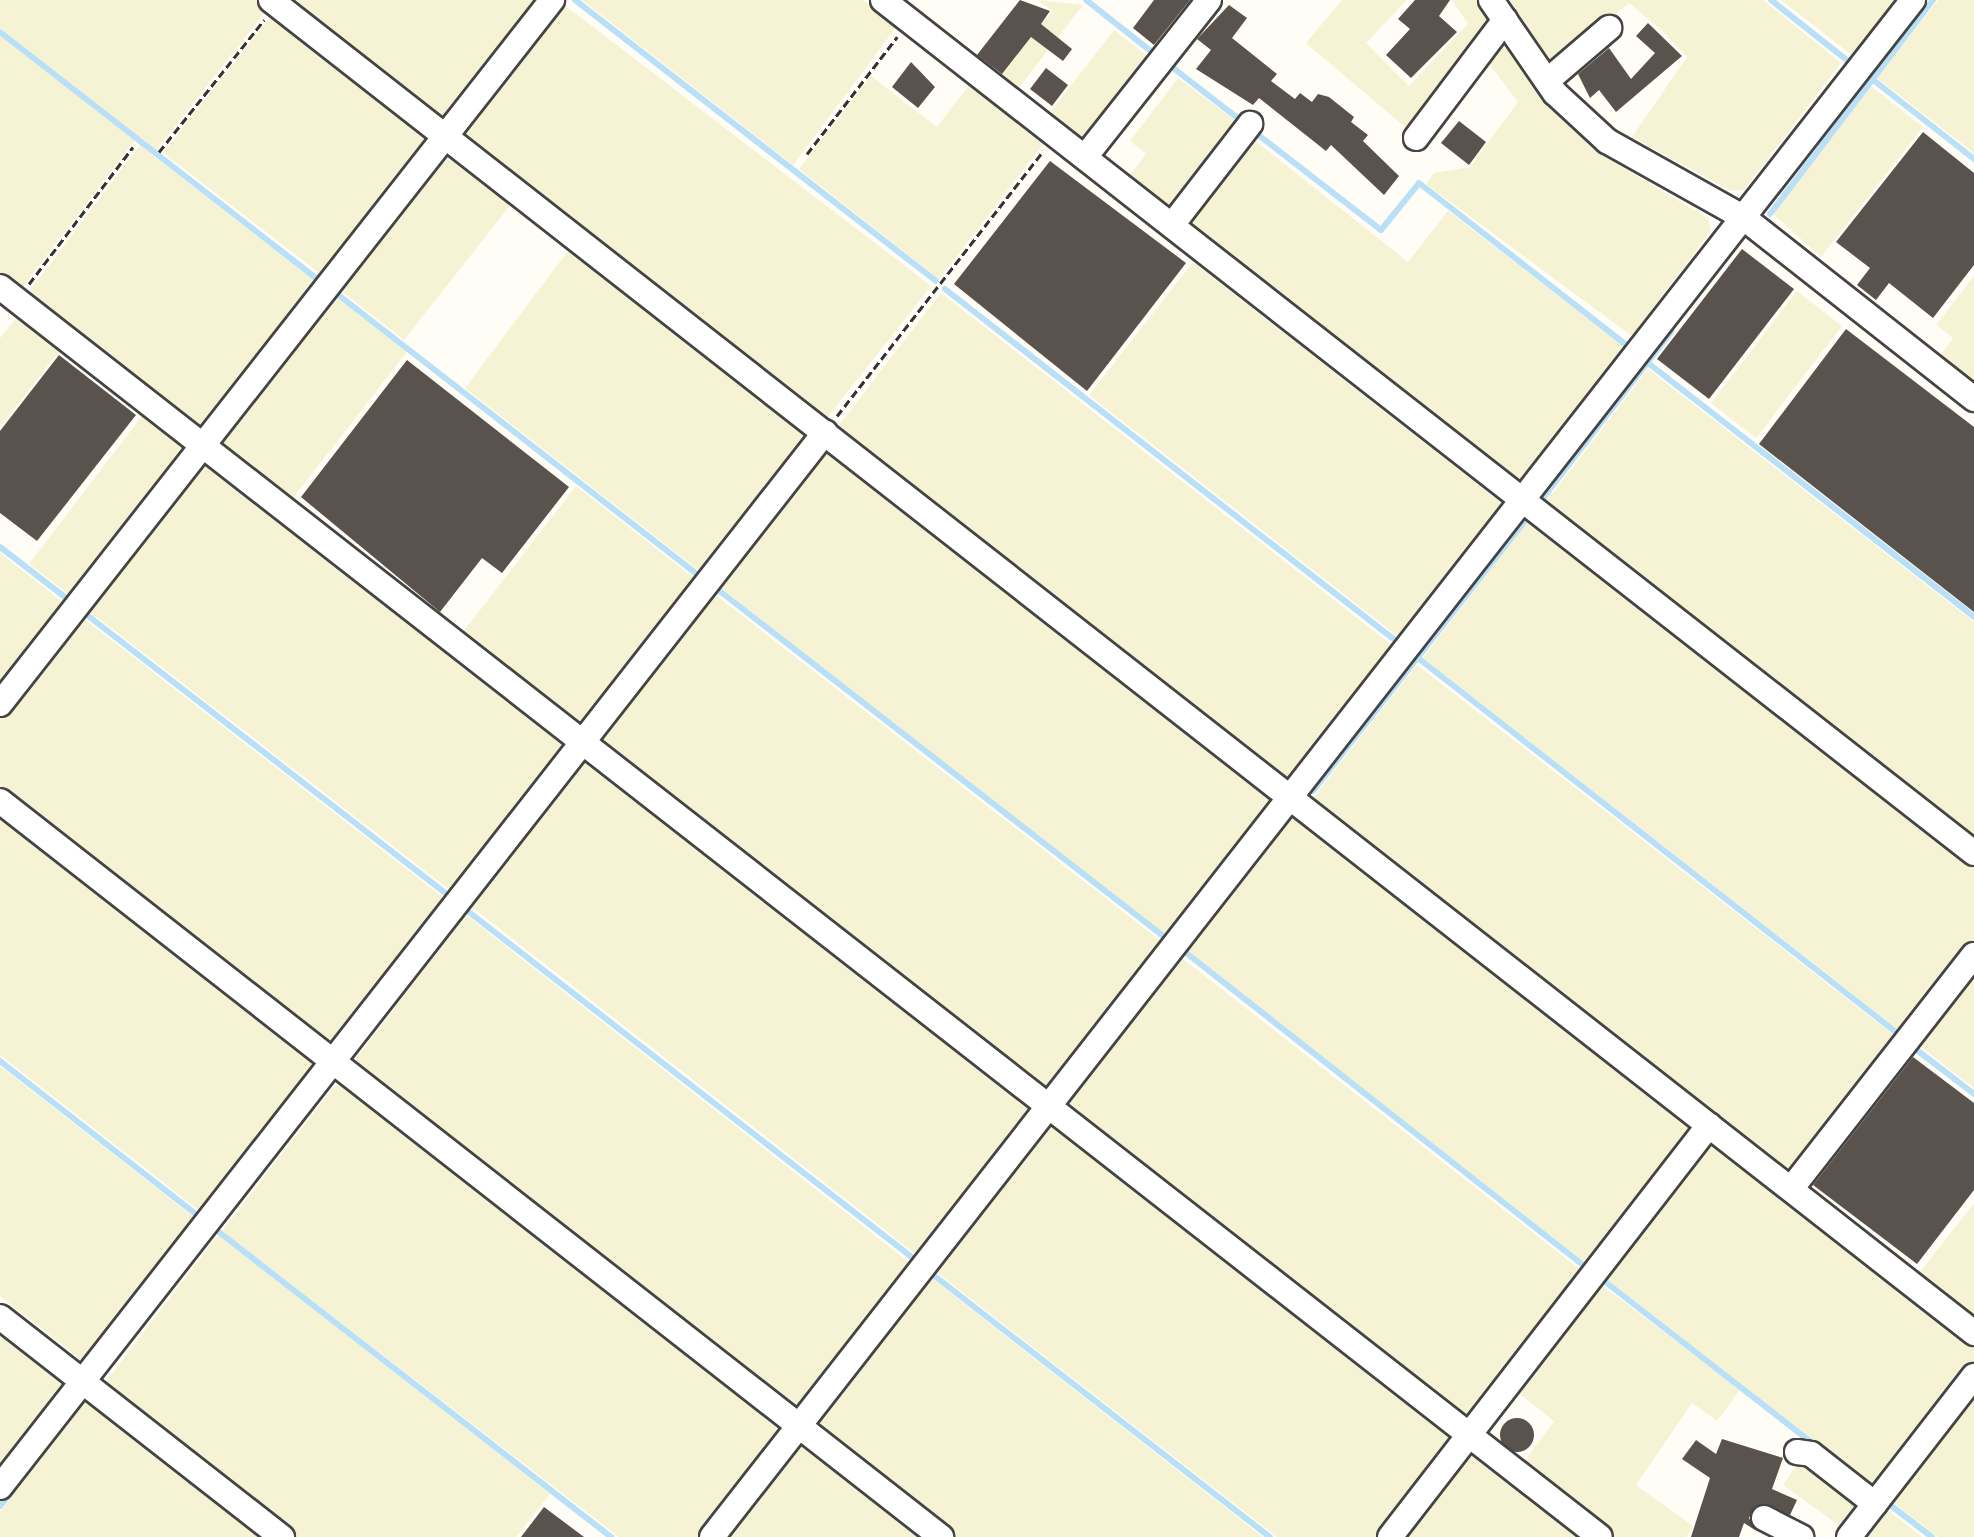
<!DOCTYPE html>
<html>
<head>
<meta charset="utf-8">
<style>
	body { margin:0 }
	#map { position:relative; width:1974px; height:1537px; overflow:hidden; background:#fffdf5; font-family:Lora,serif }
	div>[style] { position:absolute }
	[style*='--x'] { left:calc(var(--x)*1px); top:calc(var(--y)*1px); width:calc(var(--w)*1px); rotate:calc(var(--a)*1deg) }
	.farmland>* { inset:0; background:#f6f3d4 }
	.stream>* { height:6px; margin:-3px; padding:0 3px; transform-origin:3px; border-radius:3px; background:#b9e0f7 }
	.building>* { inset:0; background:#5a524d }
	.round { border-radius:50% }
	.path>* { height:3px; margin-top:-1.5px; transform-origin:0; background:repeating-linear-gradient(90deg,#333 0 8px,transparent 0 12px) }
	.roads { filter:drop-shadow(2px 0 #444) drop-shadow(-2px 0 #444) drop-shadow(0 2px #444) drop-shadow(0 -2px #444) }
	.minor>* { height:24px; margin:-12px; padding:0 12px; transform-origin:12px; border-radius:12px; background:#fff }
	span { translate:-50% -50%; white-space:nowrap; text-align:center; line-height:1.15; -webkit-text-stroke:8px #fff; paint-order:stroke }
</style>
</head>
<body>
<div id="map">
	<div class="farmland">
		<i style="clip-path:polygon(0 0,262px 0,270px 6px,156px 150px,0 28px)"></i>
		<i style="clip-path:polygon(281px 0,545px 0,445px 128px)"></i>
		<i style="clip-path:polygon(558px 0,931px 286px,823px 423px,454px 135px)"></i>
		<i style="clip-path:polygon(582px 0,863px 0,897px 26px,793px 165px)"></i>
		<i style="clip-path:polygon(1038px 0,1083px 5px,1014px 94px,997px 81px,1052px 11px)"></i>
		<i style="clip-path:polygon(1342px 0,1407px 0,1366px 43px,1409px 86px,1468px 24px,1452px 0,1478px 0,1495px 25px,1412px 133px,1306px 43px)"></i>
		<i style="clip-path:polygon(1510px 0,1763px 0,1841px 63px,1744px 190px,1731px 191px,1632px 137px,1687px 57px,1662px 31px,1629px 3px,1553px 65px)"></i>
		<i style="clip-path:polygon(1781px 0,1898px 0,1853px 56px)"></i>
		<i style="clip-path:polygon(1938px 0,1974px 0,1974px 153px,1877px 78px)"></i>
		<i style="clip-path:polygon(275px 11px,433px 134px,326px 278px,163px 153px)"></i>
		<i style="clip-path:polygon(1114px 30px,1155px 62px,1081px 148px,1045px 119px)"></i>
		<i style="clip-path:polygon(1501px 31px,1598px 153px,1708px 218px,1711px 231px,1632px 336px,1426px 184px,1434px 173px,1470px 167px,1518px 102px,1483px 56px)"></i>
		<i style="clip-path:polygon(0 35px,135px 140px,18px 293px,0 278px)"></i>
		<i style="clip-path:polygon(871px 76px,937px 127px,969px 85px,1044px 143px,939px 279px,799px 169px)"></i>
		<i style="clip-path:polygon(1178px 78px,1242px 126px,1175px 213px,1130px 175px,1146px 154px,1130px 141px)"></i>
		<i style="clip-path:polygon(1871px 86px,1923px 127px,1821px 257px,1773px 214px)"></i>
		<i style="clip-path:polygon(1248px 135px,1408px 262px,1448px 211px,1626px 348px,1523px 481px,1515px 483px,1181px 220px)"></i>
		<i style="clip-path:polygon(140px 145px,320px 285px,201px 435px,25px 297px)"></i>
		<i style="clip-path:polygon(443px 146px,516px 198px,404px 340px,335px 286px)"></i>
		<i style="clip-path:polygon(574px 243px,815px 431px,706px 576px,465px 388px)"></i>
		<i style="clip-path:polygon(1193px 262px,1504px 505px,1400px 638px,1089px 395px)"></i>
		<i style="clip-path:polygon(1974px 276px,1974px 385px,1939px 357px,1953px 338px,1936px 325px)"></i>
		<i style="clip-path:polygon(1797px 291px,1842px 326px,1756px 438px,1711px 403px)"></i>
		<i style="clip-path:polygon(330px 292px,407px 352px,289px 503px,217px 446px)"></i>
		<i style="clip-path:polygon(941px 293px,1393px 646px,1289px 778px,1275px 777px,836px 429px)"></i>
		<i style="clip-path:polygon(22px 311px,65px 344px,0 427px,0 338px)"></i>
		<i style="clip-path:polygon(1648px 369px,1974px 622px,1974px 839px,1544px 505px)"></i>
		<i style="clip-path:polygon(148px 408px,192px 443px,75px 599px,29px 564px)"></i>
		<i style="clip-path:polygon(825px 440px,1269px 787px,1271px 801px,1166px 936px,715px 583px)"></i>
		<i style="clip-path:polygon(201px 457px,570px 739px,455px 894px,84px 607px)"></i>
		<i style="clip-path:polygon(576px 486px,699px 582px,578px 730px,460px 636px)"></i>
		<i style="clip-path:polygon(1528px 521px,1974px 861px,1974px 946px,1904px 1034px,1423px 658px)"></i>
		<i style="clip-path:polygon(0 553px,70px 608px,0 695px)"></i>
		<i style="clip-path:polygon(709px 590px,1162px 942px,1049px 1087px,1037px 1088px,594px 744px)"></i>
		<i style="clip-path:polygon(78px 614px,449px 902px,327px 1049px,0 793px,0 714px)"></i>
		<i style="clip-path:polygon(1417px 665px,1900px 1040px,1793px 1178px,1317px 806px,1313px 798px)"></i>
		<i style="clip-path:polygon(588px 757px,1028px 1098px,1030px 1110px,917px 1255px,472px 907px)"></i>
		<i style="clip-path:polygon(0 809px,320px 1060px,205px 1215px,0 1055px)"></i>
		<i style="clip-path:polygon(1293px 812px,1702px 1126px,1591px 1267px,1183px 948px)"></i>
		<i style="clip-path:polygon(466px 915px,910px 1263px,799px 1409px,788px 1410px,350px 1066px)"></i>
		<i style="clip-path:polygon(1178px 955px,1587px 1275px,1466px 1423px,1067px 1110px,1065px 1098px)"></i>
		<i style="clip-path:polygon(1974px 960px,1974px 1088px,1912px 1040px)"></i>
		<i style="clip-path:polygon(0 1066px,200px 1222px,89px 1366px,0 1296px)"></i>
		<i style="clip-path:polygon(341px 1078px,782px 1426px,698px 1537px,619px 1537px,222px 1231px)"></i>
		<i style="clip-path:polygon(1058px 1123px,1457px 1440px,1382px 1537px,1277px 1537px,935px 1271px,1047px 1125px)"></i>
		<i style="clip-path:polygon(1707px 1136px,1974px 1339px,1974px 1371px,1879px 1491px,1599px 1273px)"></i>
		<i style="clip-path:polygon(1974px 1203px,1974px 1320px,1917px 1276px)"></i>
		<i style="clip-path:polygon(218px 1235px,550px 1494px,516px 1537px,295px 1537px,101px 1388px)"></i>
		<i style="clip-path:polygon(930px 1277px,1263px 1537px,949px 1537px,821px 1437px,818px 1422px)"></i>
		<i style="clip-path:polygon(1594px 1279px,1740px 1390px,1717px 1421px,1692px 1403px,1636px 1485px,1693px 1526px,1687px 1537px,1612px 1537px,1521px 1466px,1554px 1421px,1510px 1386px)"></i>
		<i style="clip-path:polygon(0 1324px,71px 1380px,0 1478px)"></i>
		<i style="clip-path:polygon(1974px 1383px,1974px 1537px,1938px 1537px,1886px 1497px)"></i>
		<i style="clip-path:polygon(88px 1398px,268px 1537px,0 1537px,0 1512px)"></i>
		<i style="clip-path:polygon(814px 1443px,933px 1537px,723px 1537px,795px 1445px)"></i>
		<i style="clip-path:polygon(1466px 1448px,1591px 1537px,1396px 1537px)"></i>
		<i style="clip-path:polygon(1809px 1463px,1860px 1502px,1848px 1532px,1783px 1485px,1797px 1465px)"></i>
		<i style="clip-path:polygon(1881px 1505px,1922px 1537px,1856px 1537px)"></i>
	</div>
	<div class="stream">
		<i style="--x:575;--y:0;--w:457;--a:37.9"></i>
		<i style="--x:1086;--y:0;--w:89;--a:38.2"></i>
		<i style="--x:1771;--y:0;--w:98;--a:38.4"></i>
		<i style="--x:0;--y:32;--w:405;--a:37.9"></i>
		<i style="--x:1168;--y:64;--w:96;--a:37.8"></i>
		<i style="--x:1872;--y:79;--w:130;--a:38.1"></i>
		<i style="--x:1252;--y:130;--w:163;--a:37.8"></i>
		<i style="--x:1381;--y:230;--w:60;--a:-51"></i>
		<i style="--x:1419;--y:183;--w:265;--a:38"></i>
		<i style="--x:1770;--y:214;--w:269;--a:-52.7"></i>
		<i style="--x:945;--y:289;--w:572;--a:37.97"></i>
		<i style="--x:332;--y:290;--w:469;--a:37.9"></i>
		<i style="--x:1648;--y:363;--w:413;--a:37.9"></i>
		<i style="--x:1543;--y:498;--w:210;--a:-52.4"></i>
		<i style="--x:0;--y:547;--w:82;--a:37.6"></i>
		<i style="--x:712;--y:585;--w:571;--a:37.89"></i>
		<i style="--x:87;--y:615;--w:452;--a:37.8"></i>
		<i style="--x:1418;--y:658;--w:613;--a:38.05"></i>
		<i style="--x:1313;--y:791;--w:342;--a:-51.9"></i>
		<i style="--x:465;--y:909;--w:568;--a:37.92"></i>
		<i style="--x:1185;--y:952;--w:513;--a:38.19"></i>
		<i style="--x:1913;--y:1047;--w:77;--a:37.6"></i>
		<i style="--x:0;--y:1061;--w:249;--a:38"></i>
		<i style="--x:215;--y:1229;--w:502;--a:37.87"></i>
		<i style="--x:932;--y:1274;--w:428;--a:37.9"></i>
		<i style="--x:1599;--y:1277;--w:276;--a:37.9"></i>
		<i style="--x:1885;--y:1501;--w:59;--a:37.5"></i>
		<i style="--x:0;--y:1506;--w:21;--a:-51"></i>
	</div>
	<div class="building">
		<i style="clip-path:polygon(1020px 0,1050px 11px,1041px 24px,1072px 49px,1063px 61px,1031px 37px,1002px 74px,977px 55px)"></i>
		<i style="clip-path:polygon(1154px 0,1190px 0,1154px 45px,1133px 28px)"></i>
		<i style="clip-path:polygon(1415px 0,1450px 0,1439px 16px,1457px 32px,1411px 78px,1386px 55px,1410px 29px,1398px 19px)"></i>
		<i style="clip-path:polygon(1229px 5px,1247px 18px,1232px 38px,1277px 74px,1271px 81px,1295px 99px,1300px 93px,1312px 102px,1318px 94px,1329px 97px,1354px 117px,1351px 122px,1368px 135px,1363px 141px,1399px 176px,1384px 195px,1331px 145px,1326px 151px,1259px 98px,1253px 105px,1196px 69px,1211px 50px,1197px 39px)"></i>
		<i style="clip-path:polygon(1648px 23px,1682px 56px,1616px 112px,1599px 90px,1590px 98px,1578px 74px,1609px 48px,1631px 79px,1655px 53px,1636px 36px)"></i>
		<i style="clip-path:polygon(911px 62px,935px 87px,918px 108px,892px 87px)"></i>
		<i style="clip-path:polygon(1046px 68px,1068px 85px,1052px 106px,1030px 89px)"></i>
		<i style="clip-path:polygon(1459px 121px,1486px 142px,1469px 165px,1441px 143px)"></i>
		<i style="clip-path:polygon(1923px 132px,1974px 173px,1974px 265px,1933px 318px,1889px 283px,1876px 300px,1857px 285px,1870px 268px,1836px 242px)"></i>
		<i style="clip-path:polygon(1050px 161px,1186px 263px,1087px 391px,954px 284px)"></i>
		<i style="clip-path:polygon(1742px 249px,1794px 289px,1709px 399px,1657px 359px)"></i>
		<i style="clip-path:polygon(1846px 329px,1974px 427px,1974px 612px,1759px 444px)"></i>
		<i style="clip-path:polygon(59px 355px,136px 415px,37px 541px,0 513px,0 431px)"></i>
		<i style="clip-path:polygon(407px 360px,569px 487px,502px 573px,482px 558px,440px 612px,301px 497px)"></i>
		<i style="clip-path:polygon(1913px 1057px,1974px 1103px,1974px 1190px,1917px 1264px,1813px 1185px)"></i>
		<i class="round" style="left:1500px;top:1418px;width:34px;height:34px"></i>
		<i style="clip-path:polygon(1722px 1439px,1783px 1458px,1772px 1489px,1797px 1500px,1790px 1515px,1755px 1506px,1749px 1518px,1755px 1530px,1744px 1523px,1739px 1537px,1691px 1537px,1710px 1478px,1682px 1459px,1696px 1440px,1716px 1454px)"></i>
		<i style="clip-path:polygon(544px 1507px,584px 1537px,521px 1537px)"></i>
	</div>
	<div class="path">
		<i style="--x:159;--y:152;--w:169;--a:-51.5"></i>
		<i style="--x:807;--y:154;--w:148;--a:-52.4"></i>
		<i style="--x:29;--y:284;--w:172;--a:-52.8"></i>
		<i style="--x:837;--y:416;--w:336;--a:-52.1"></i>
	</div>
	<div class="roads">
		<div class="minor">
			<i style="--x:271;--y:0;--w:2163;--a:38.05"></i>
			<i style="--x:883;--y:0;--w:1385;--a:38.02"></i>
			<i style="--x:1491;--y:0;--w:113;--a:55.5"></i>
			<i style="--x:1555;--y:93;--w:71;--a:42.7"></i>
			<i style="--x:1607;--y:141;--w:157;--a:29.3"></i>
			<i style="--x:1744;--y:218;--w:293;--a:38.2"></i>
			<i style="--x:1547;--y:81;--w:82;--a:-40.5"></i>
			<i style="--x:1416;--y:138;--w:148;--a:-53"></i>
			<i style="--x:1085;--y:157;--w:200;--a:-51.7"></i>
			<i style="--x:1172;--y:225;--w:128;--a:-52.3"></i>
			<i style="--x:0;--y:287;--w:2030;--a:38"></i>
			<i style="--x:0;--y:704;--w:895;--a:-51.9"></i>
			<i style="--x:0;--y:801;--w:1195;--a:38.03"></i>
			<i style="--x:1791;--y:1189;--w:297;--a:-52"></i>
			<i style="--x:0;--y:1317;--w:358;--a:38"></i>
			<i style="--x:1797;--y:1452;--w:14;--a:8"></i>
			<i style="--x:1811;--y:1454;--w:81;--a:38"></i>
			<i style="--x:0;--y:1487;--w:1339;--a:-51.97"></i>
			<i style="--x:1764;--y:1518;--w:42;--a:27.2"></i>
			<i style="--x:712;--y:1537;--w:1951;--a:-52"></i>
			<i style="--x:1390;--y:1537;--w:521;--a:-52.25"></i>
			<i style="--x:1849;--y:1537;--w:204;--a:-52.2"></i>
		</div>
	</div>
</div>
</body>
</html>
